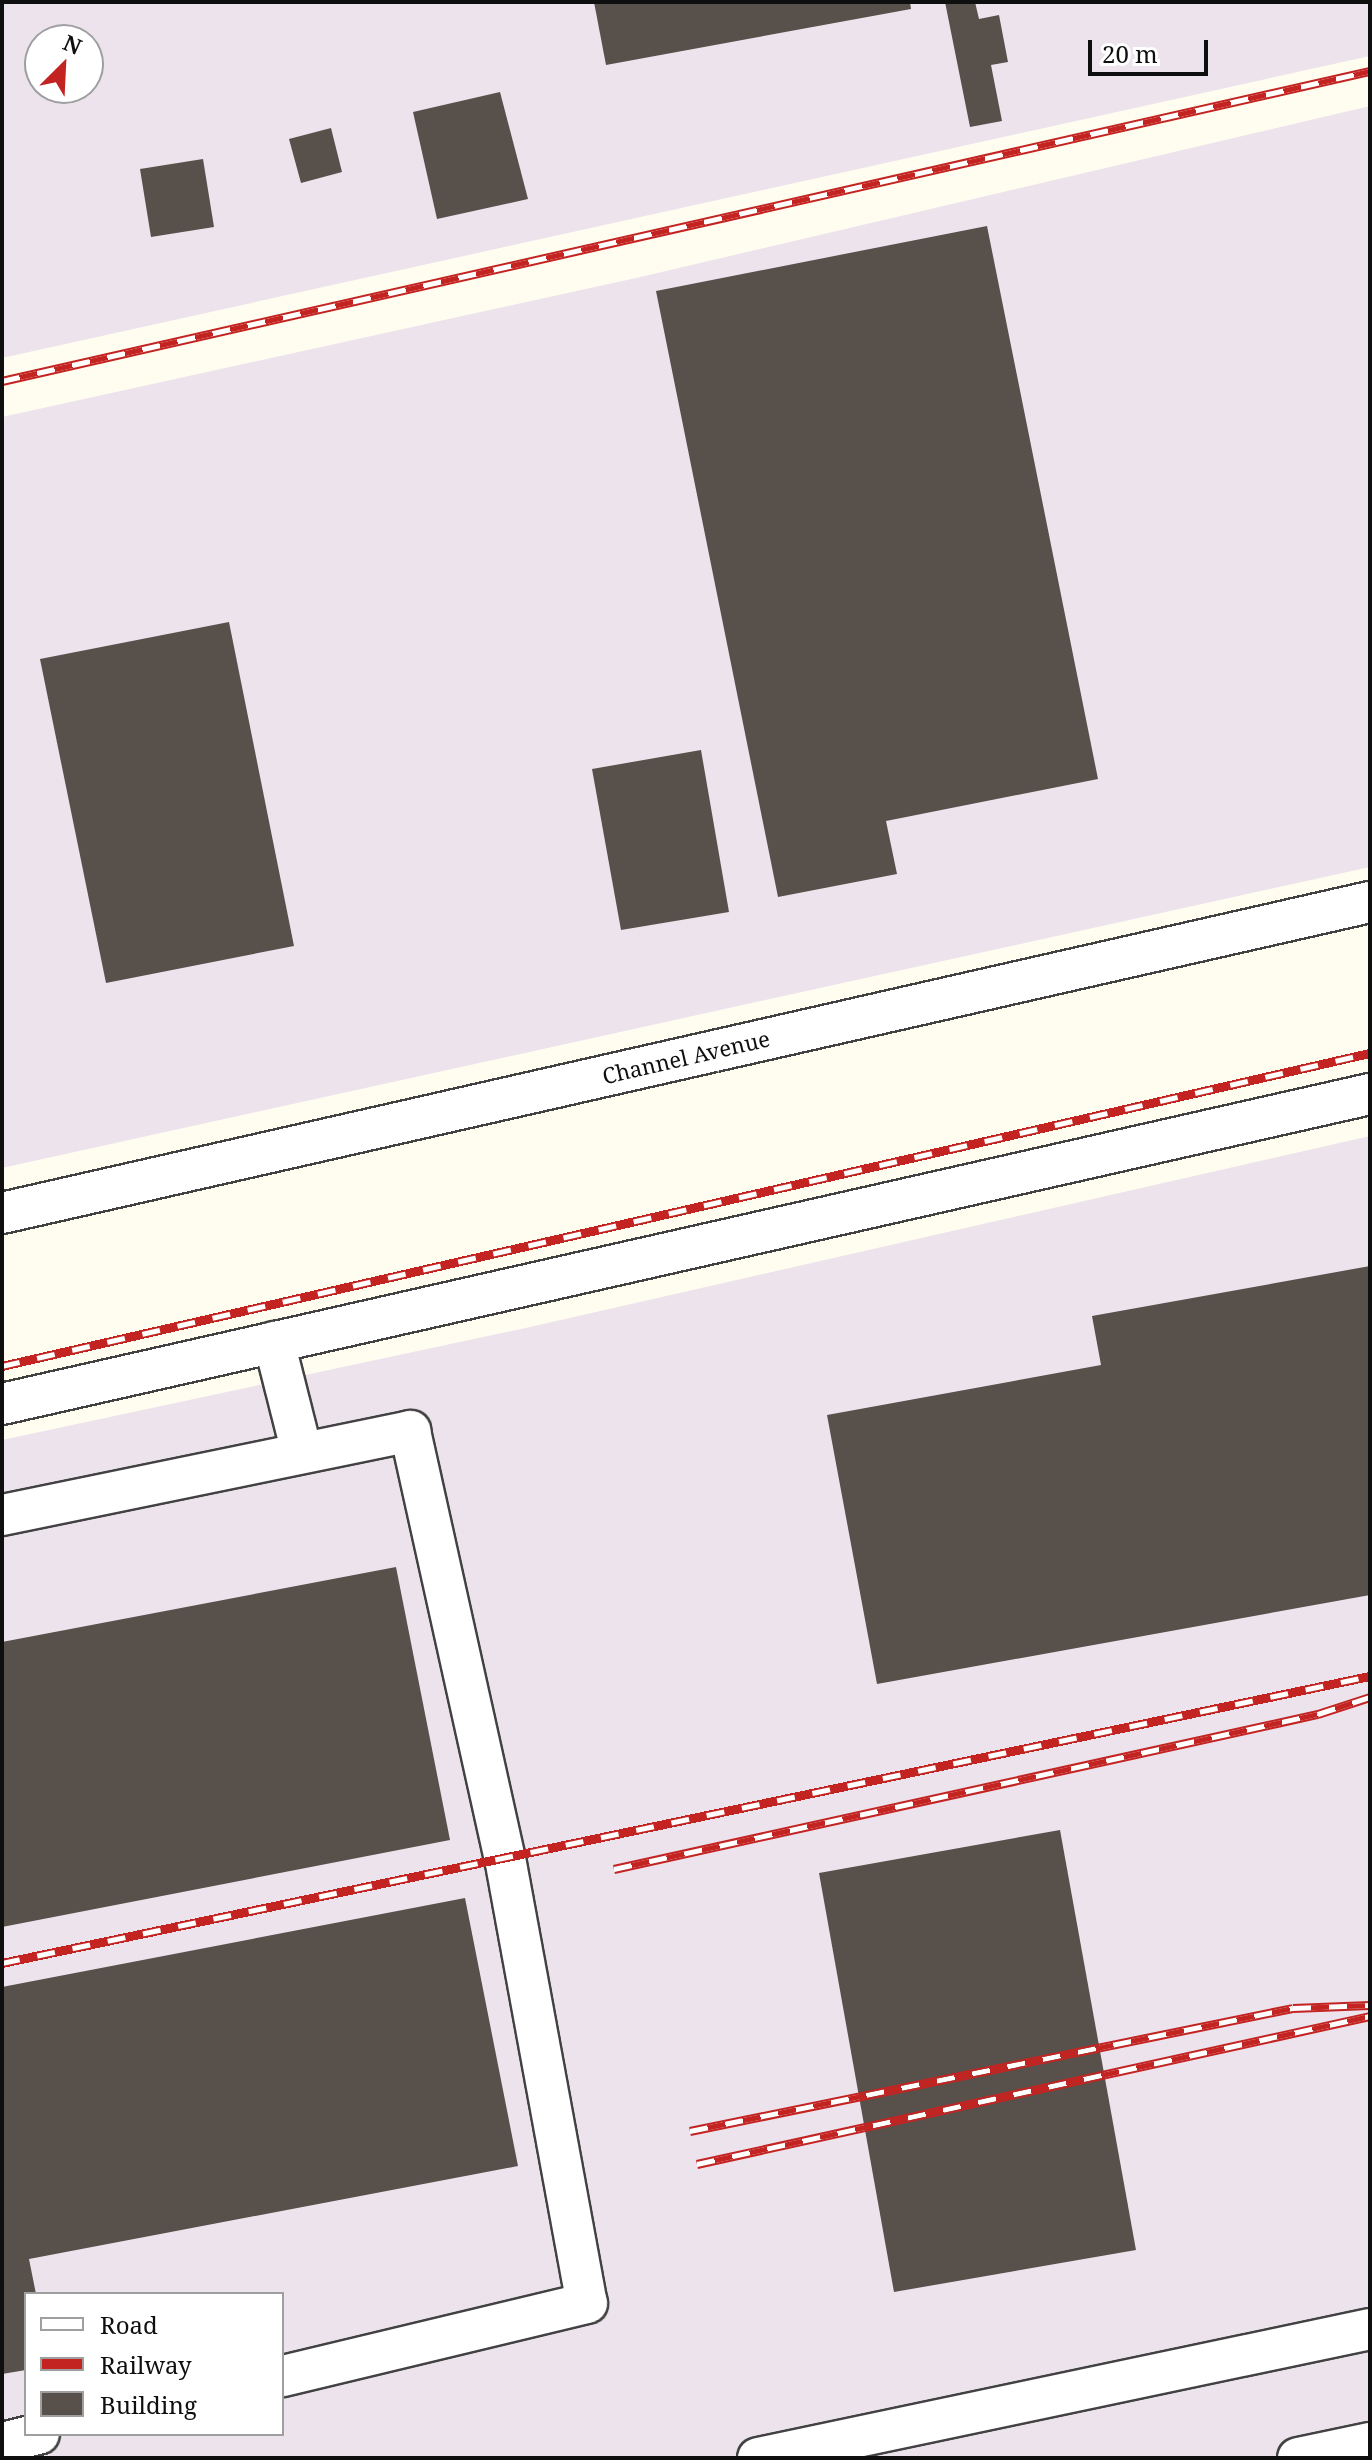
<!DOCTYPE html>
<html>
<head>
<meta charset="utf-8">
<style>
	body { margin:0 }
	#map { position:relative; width:1372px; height:2460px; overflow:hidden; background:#fffdf0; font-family:"Noto Serif",serif }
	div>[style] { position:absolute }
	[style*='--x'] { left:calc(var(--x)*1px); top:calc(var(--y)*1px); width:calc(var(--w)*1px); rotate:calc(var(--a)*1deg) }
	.industrial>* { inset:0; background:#ede3ed }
	.building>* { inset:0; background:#58504b }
	.roads { filter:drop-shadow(2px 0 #424242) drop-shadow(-2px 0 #424242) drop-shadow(0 2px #424242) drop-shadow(0 -2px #424242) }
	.minor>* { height:40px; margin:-20px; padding:0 20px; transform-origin:20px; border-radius:20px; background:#fff }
	.rail>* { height:9px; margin-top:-4.5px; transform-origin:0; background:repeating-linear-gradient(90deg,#fff 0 18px,#c32422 0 36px); box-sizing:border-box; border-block:2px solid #c32422 }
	span { translate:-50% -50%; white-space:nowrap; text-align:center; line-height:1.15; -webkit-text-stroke:8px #fff; paint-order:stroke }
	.street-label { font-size:22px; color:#0f0f0f }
	.frame { position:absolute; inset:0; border:4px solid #0f0f0f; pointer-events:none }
	.legend { position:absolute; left:24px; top:2292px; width:260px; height:144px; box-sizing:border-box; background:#fff; border:2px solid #9f9f9f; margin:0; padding:10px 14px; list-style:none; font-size:24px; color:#0f0f0f }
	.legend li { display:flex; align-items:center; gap:16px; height:40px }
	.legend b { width:40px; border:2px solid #9f9f9f }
	.north { position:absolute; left:24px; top:24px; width:80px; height:80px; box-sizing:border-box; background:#fff; border:2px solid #9f9f9f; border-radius:50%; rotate:24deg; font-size:22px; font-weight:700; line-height:32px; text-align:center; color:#0f0f0f }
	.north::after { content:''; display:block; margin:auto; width:28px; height:36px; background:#c32422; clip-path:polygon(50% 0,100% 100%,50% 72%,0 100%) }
	.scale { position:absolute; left:1088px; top:40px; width:120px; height:36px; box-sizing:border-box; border:4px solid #0f0f0f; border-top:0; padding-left:10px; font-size:24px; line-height:28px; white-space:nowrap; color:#0f0f0f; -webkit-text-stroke:6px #fff; paint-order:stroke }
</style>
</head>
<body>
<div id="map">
	<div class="industrial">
		<i style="clip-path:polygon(evenodd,2px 2px,1370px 2px,1370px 56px,2px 358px,2px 2px,40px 40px,88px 40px,88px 88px,40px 88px,40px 40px)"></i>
		<i style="clip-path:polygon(1370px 106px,1370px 867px,2px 1168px,2px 417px,636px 278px)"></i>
		<i style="clip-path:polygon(evenodd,1370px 1136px,1370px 2458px,2px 2458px,2px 1440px,530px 1327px,1370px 1136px,26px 2294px,282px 2294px,282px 2434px,26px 2434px,26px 2294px)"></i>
	</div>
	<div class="building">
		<i style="clip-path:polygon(594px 2px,910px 2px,911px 9px,606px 65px)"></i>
		<i style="clip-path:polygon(945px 2px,975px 2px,979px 19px,999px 15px,1008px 62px,991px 65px,1002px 121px,970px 127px)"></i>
		<i style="clip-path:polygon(500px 92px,528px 199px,437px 219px,413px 112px)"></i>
		<i style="clip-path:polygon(331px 128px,342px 172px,301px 183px,289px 139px)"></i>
		<i style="clip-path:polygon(203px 159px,214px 227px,151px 237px,140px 169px)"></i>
		<i style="clip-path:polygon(987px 226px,1098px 779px,886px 821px,897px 874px,778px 897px,656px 291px)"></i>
		<i style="clip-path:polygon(229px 622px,294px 946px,106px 983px,40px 659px)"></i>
		<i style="clip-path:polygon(701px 750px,729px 912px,621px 930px,592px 769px)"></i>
		<i style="clip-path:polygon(1370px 1266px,1370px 1595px,877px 1684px,827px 1415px,1101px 1365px,1092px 1316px)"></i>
		<i style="clip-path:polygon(396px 1567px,450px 1840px,2px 1927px,2px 1642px)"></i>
		<i style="clip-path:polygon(1060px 1830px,1136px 2250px,894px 2292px,819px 1873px)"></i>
		<i style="clip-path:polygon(465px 1898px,518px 2166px,29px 2259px,36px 2294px,26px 2294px,26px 2370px,2px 2374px,2px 1987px)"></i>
	</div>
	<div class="roads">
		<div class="minor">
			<i style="--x:2;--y:1213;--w:1403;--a:-12.81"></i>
			<i style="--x:274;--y:1342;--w:114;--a:75.8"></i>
			<i style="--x:2;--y:1404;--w:1403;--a:-12.77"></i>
			<i style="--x:2;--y:1515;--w:417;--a:-11.6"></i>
			<i style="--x:410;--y:1431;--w:437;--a:77.5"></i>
			<i style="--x:505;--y:1858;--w:452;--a:79.6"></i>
			<i style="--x:587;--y:2303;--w:314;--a:166.5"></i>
			<i style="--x:2;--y:2443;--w:38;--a:-14"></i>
			<i style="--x:758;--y:2458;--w:625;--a:-11.9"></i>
			<i style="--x:1298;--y:2458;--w:74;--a:-11.8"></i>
		</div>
	</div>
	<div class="rail">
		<i style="--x:2;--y:381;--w:1403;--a:-12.77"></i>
		<i style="--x:2;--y:1366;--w:1403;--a:-12.89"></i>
		<i style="--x:614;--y:1869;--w:721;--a:-12.42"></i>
		<i style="--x:1318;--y:1714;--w:55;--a:-18.1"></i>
		<i style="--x:2;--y:1963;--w:1398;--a:-11.85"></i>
		<i style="--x:690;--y:2131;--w:615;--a:-11.53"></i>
		<i style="--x:1293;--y:2008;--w:77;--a:-2.2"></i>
		<i style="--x:697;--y:2164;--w:689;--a:-12.4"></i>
	</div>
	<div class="street-label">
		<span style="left:686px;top:1057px;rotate:-13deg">Channel Avenue</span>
	</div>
	<div class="frame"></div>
	<ul class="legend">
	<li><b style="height:10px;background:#fff"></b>Road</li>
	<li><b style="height:10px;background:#c32422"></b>Railway</li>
	<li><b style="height:22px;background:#58504b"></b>Building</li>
	</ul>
	<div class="north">N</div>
	<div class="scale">20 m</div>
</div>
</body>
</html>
